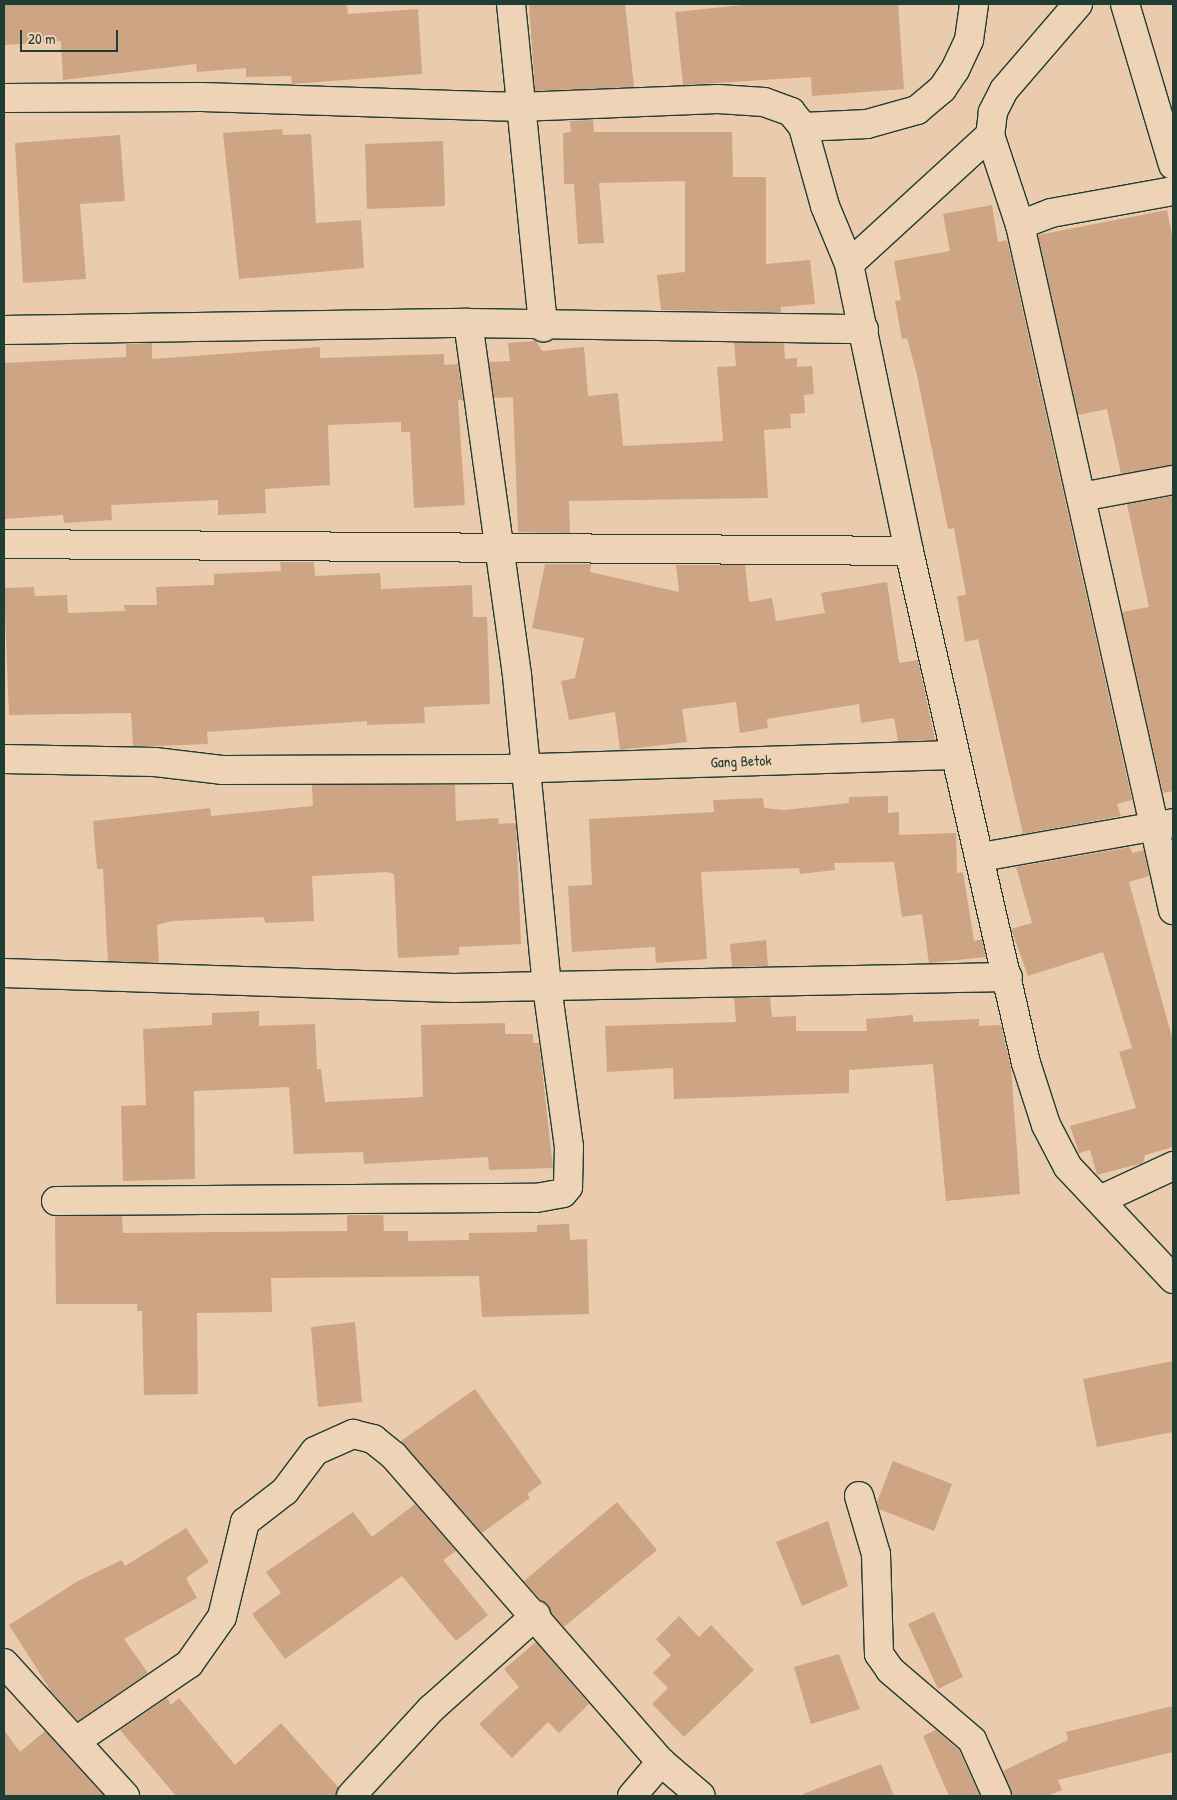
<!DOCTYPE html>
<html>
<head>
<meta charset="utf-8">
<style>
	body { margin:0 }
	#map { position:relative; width:1177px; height:1800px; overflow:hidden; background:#eacbad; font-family:"Patrick Hand",sans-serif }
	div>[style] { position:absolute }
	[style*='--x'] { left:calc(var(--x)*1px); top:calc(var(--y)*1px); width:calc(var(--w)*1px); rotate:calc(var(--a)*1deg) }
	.building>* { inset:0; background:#cda484 }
	.roads { filter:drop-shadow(1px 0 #1f3d34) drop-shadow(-1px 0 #1f3d34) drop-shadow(0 1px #1f3d34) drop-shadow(0 -1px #1f3d34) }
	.minor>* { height:28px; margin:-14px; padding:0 14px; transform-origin:14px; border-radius:14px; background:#efd3b6 }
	span { translate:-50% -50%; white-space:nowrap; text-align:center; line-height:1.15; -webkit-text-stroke:5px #efd3b6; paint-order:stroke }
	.street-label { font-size:15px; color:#1f3d34 }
	.frame { position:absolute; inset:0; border:5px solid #1f3d34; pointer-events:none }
	.scale { position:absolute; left:20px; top:30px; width:98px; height:22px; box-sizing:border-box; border:2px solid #1f3d34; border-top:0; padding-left:6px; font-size:15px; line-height:18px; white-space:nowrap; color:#1f3d34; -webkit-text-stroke:4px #efd3b6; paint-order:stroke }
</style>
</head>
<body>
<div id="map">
	<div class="building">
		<i style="clip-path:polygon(4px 4px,347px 4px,348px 14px,418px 9px,422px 74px,292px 84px,291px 76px,246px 77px,246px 68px,197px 72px,196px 64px,63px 80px,61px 41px,4px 45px)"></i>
		<i style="clip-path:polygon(529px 4px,625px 4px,634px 87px,535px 91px)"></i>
		<i style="clip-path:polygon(752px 4px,898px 4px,904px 89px,812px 96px,811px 77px,683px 85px,675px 12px)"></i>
		<i style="clip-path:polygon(593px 120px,594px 132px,732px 132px,733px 177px,766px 177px,766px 264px,810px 260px,815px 304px,781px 307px,781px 312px,661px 310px,657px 275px,685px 272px,685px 181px,599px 183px,604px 243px,578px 244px,574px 184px,564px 184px,563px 133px,571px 132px,570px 121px)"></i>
		<i style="clip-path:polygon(282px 129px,283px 135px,311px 134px,316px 223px,361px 220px,364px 268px,239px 279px,223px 133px)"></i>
		<i style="clip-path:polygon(120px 135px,125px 201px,80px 204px,86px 279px,23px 283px,15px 143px)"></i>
		<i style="clip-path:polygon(443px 141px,445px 206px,367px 209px,365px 144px)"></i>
		<i style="clip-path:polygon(992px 205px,998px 242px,1007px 240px,1132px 800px,1117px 804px,1121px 816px,1023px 834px,978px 639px,965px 642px,957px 596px,966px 595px,954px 528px,948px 529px,917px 375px,907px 338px,902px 339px,895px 301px,901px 300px,894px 261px,950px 251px,943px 214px)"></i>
		<i style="clip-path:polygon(1167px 210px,1173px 241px,1173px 465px,1121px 474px,1107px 409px,1078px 415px,1038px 235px)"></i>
		<i style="clip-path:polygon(536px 341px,542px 351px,584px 347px,588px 396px,618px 393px,623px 446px,723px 441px,717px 367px,736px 366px,734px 343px,784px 343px,785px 359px,797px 358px,797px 367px,812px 366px,814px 394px,804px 395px,805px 413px,790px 414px,791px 428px,764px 430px,768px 498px,569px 501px,570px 533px,518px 532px,513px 397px,494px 398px,489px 362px,510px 361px,508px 343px)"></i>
		<i style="clip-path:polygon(152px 343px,152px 359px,320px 347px,320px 358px,444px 354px,444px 365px,458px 364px,463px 400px,458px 400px,465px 505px,414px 508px,410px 432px,401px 432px,401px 422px,328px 425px,330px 485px,265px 489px,266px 513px,218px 515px,218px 500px,111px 505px,112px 520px,64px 523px,63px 515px,4px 519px,4px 363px,126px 357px,126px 344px)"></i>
		<i style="clip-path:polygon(1173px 496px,1173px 791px,1163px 793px,1122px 612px,1149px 607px,1127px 504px)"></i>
		<i style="clip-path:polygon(280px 562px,314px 562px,315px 576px,380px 573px,381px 589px,472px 585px,473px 617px,487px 617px,490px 704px,424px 707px,425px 723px,367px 725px,367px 721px,207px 732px,208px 744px,156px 746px,133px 746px,131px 713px,9px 715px,4px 588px,34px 587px,35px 596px,67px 595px,68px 613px,125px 611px,124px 605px,157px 605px,156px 587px,214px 585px,214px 574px,281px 571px)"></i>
		<i style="clip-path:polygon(545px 564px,591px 564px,590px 572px,679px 592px,676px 565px,745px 565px,749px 602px,772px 598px,776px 621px,825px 613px,821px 593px,887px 582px,899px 663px,918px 660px,935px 740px,898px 741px,894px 718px,861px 723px,859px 704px,767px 719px,768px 728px,740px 733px,736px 702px,682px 709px,687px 742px,620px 750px,615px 712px,569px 720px,561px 681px,575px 678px,584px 638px,532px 628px)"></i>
		<i style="clip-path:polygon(312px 785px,455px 785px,456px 821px,498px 818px,499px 824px,516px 823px,521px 944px,459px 947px,459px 955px,398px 958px,394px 874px,387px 872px,312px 876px,314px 921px,265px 923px,264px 917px,172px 921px,157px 925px,159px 963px,108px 961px,103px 869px,97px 869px,93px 821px,210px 808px,211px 816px,313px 806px)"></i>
		<i style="clip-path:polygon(888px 796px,888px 813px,899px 812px,899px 835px,956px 833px,957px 873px,963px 872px,974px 941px,982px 939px,986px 957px,929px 963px,922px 914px,902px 917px,894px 862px,834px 863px,835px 870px,800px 874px,799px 868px,701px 872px,707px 959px,656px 963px,655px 947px,572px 952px,568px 886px,592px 885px,589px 819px,714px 812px,713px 800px,763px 798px,764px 808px,784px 810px,849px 803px,849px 797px)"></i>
		<i style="clip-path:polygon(1130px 847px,1132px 853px,1144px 850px,1149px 876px,1129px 882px,1173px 1041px,1173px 1147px,1145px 1155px,1143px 1163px,1097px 1175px,1090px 1150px,1079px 1153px,1070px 1126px,1136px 1108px,1119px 1052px,1132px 1048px,1103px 952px,1028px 976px,1011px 929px,1032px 923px,1016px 867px)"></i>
		<i style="clip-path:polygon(766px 940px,768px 966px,732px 967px,730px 944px)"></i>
		<i style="clip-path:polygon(770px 997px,772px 1017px,796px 1016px,796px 1031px,867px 1031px,866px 1019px,913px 1015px,913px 1022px,979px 1019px,979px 1026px,1001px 1025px,1011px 1067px,1020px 1194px,946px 1201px,933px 1064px,849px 1070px,849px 1093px,674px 1099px,673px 1068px,607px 1072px,605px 1026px,736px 1022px,734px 998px)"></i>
		<i style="clip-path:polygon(259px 1011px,259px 1026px,315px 1024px,317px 1069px,321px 1069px,325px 1102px,423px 1097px,421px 1025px,505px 1023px,505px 1034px,533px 1034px,533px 1043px,539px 1043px,553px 1168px,489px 1170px,488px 1157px,364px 1164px,363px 1152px,294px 1154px,289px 1087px,194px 1091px,195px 1179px,123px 1181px,121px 1106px,146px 1105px,143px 1029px,212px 1025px,212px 1013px)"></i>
		<i style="clip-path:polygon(347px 1215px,383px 1215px,384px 1231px,408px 1231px,408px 1241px,469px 1240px,469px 1233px,537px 1232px,537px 1225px,569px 1224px,570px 1240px,587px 1239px,589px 1314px,482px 1317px,479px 1276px,271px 1278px,272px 1312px,197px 1313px,198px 1394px,144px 1395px,142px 1311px,137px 1311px,137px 1304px,56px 1304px,55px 1216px,122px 1216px,123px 1233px,347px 1231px)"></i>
		<i style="clip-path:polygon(355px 1322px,362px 1402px,318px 1407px,311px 1327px)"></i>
		<i style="clip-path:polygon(1173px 1361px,1173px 1432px,1097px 1447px,1083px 1379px)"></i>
		<i style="clip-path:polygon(475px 1389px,542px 1483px,527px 1494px,530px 1498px,482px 1533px,401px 1441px)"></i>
		<i style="clip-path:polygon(893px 1461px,952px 1484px,934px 1531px,879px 1509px,877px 1502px)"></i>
		<i style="clip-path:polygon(617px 1502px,657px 1550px,564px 1627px,524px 1581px)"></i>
		<i style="clip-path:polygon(415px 1504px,456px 1551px,443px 1560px,488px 1615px,456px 1641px,402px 1576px,285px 1659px,252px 1614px,281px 1593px,266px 1572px,353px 1512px,372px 1537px)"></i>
		<i style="clip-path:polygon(828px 1521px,848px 1586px,802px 1606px,776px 1542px)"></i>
		<i style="clip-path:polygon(186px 1528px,209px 1562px,186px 1578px,197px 1598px,124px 1639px,148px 1673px,78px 1721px,51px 1691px,9px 1625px,78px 1581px,122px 1560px,125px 1566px)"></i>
		<i style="clip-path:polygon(934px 1612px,963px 1677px,938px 1689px,908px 1624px)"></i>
		<i style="clip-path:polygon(679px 1616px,699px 1637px,711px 1625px,754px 1670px,684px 1737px,652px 1704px,668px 1688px,653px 1673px,671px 1655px,656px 1639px)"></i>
		<i style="clip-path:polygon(536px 1642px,589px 1704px,559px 1733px,548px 1722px,512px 1758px,479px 1724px,519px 1687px,504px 1669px)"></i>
		<i style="clip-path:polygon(839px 1654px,860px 1709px,811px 1724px,794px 1667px)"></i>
		<i style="clip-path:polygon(167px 1698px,171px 1705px,179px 1698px,235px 1765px,281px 1723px,338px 1787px,336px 1796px,176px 1796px,120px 1730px)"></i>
		<i style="clip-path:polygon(1173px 1706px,1173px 1752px,1058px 1780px,1062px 1790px,1048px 1796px,1012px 1796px,1003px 1771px,1068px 1740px,1066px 1732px)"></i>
		<i style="clip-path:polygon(4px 1730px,20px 1752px,45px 1731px,104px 1796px,4px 1796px)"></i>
		<i style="clip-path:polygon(936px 1730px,959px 1750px,980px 1796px,949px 1796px,923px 1736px)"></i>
		<i style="clip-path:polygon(881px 1764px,894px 1796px,803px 1796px,803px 1794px)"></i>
	</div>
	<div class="roads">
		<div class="minor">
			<i style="--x:511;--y:4;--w:325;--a:84.3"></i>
			<i style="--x:1078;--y:4;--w:113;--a:130.7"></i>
			<i style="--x:1004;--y:90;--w:25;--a:117"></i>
			<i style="--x:993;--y:112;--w:23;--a:97"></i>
			<i style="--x:990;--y:135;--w:95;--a:71.6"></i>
			<i style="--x:1020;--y:225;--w:702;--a:77.41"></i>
			<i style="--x:1125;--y:4;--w:168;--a:73.4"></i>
			<i style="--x:4;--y:98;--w:198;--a:-0.3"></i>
			<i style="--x:202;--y:97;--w:317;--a:1.8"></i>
			<i style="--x:519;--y:107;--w:199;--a:-2.3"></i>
			<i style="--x:718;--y:99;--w:46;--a:3.7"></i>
			<i style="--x:764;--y:102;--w:29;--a:20"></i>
			<i style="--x:791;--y:112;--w:19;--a:51"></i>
			<i style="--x:803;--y:127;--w:82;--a:74.4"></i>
			<i style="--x:825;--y:206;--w:63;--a:67.5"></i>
			<i style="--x:803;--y:127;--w:64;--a:-2.7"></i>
			<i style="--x:867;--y:124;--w:52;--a:-15.6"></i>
			<i style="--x:917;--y:110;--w:33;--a:-40"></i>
			<i style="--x:942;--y:89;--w:23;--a:-56"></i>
			<i style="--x:955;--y:70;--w:33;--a:-65"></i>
			<i style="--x:969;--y:40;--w:36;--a:-82"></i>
			<i style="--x:990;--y:135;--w:191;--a:137.5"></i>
			<i style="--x:849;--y:264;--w:293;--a:78.2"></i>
			<i style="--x:909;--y:551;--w:525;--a:77.13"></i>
			<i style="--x:1026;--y:1063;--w:65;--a:72.1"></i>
			<i style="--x:1046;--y:1125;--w:47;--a:62.4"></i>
			<i style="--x:1068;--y:1167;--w:154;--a:46.8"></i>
			<i style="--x:1020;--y:225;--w:33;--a:-21"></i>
			<i style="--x:1051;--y:213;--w:124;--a:-10.2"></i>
			<i style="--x:4;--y:330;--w:464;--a:-0.9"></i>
			<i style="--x:468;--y:323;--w:396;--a:0.9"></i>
			<i style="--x:1081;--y:497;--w:94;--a:-10.5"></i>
			<i style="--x:4;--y:544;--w:905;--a:0.44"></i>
			<i style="--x:4;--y:759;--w:151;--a:1.1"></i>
			<i style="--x:155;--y:762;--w:67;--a:6.8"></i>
			<i style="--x:222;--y:770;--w:283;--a:-0.2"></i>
			<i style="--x:505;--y:769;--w:449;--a:-1.8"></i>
			<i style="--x:981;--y:857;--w:195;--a:-10"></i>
			<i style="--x:4;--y:973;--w:450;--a:1.9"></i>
			<i style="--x:454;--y:988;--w:554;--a:-1.14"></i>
			<i style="--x:1102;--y:1199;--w:78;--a:-24.9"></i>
			<i style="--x:56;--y:1201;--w:480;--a:-0.4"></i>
			<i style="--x:536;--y:1198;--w:27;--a:-10"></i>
			<i style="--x:563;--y:1193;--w:8;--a:-50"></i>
			<i style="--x:568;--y:1187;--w:40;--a:-88.6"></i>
			<i style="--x:569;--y:1147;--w:162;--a:-97.8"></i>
			<i style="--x:547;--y:987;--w:313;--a:-95.5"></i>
			<i style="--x:517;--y:675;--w:355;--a:-97.9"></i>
			<i style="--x:859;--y:1496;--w:60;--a:73.7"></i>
			<i style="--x:876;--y:1554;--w:100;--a:88.3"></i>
			<i style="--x:879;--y:1654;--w:19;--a:55"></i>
			<i style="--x:890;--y:1670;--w:108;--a:40.5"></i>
			<i style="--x:972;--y:1740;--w:61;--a:65.9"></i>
			<i style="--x:4;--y:1663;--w:180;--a:47.7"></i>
			<i style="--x:76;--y:1741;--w:137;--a:-34.3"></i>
			<i style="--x:189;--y:1664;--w:57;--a:-54.9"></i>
			<i style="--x:222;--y:1617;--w:98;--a:-76.4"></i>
			<i style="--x:245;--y:1522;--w:51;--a:-37.8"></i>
			<i style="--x:285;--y:1491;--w:50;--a:-53.1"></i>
			<i style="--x:315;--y:1451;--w:42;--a:-24.1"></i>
			<i style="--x:353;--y:1434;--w:21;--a:14"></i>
			<i style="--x:373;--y:1439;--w:27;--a:39"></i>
			<i style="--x:394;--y:1456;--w:406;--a:48.9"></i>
			<i style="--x:661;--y:1762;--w:52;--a:40.4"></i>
			<i style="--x:351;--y:1796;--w:118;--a:-47.4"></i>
			<i style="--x:431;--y:1709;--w:141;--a:-41.8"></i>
			<i style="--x:632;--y:1796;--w:45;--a:-49.5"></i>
		</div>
	</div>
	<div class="street-label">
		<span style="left:741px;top:761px;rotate:-2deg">Gang Betok</span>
	</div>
	<div class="frame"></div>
	<div class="scale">20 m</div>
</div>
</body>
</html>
